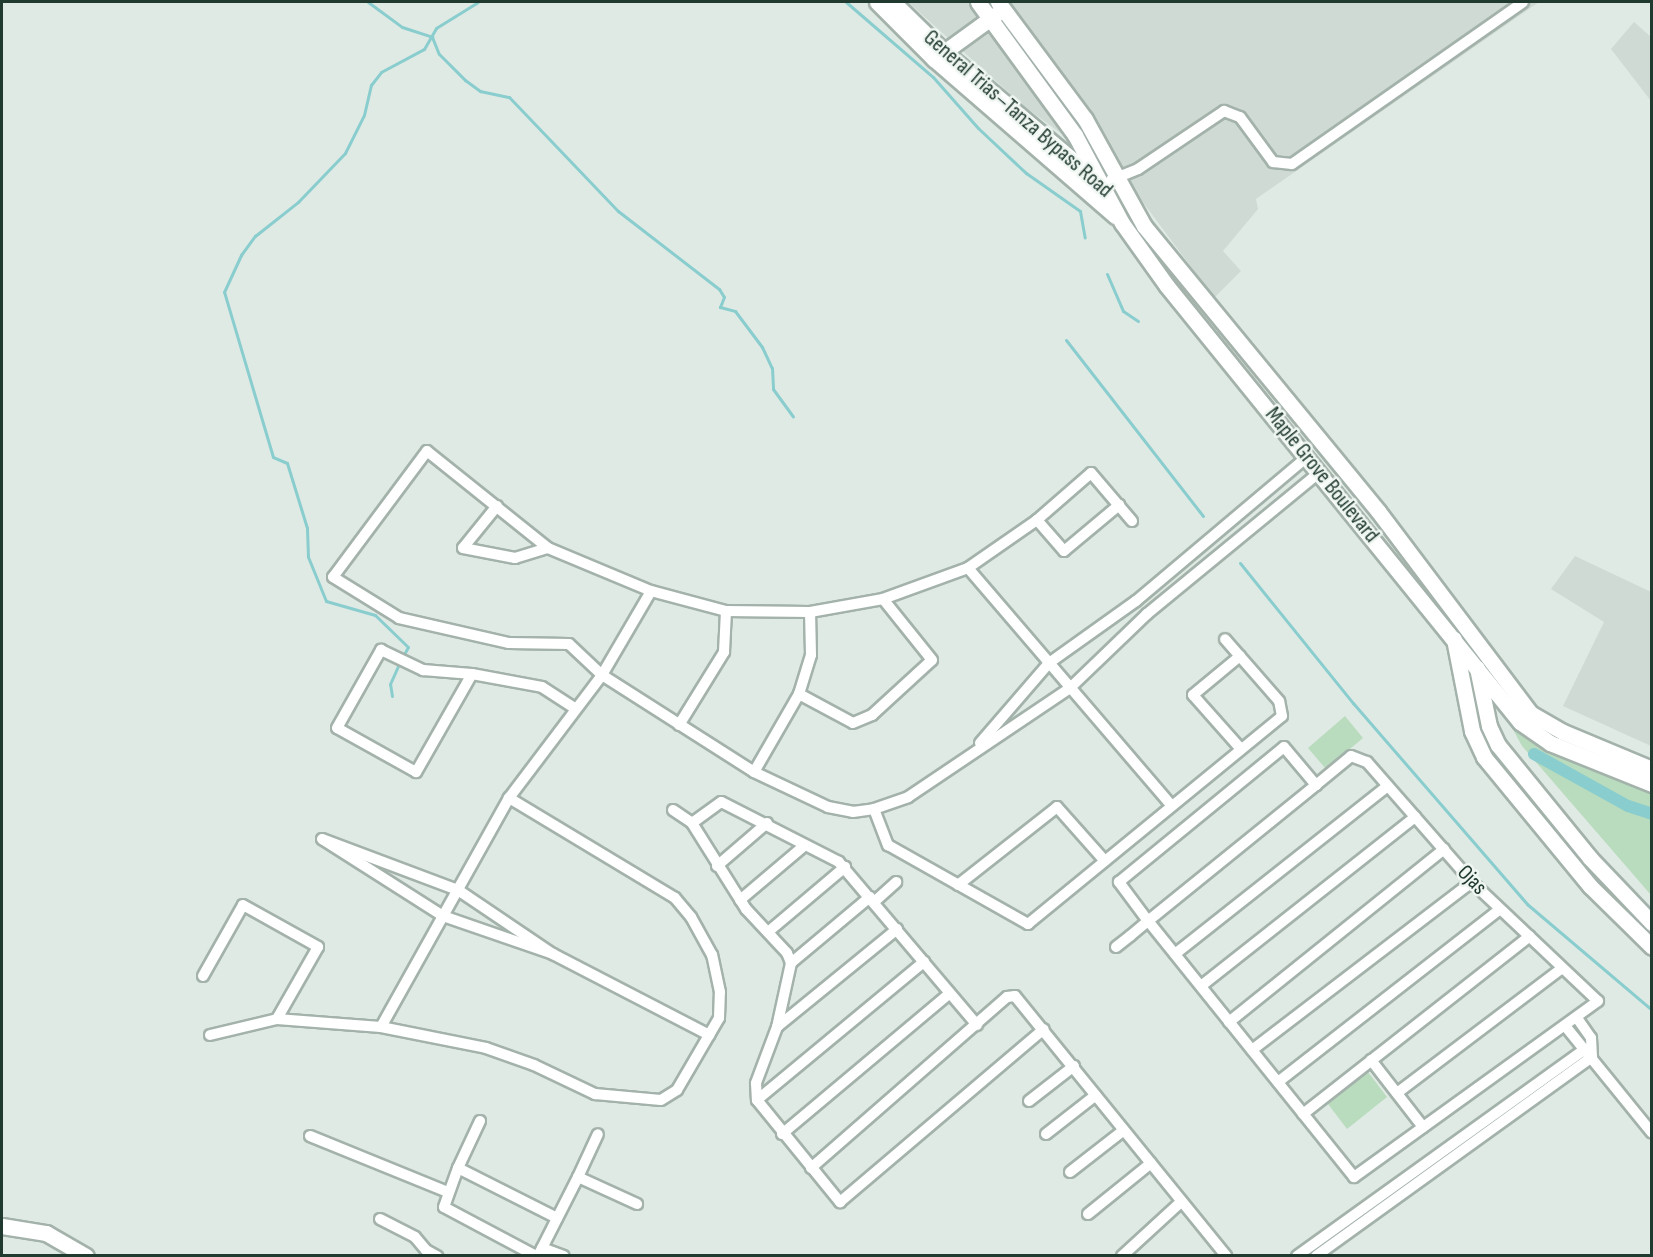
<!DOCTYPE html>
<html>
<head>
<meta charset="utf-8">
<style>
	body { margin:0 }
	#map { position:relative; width:1653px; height:1257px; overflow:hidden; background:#e0eae4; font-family:"Sofia Sans Condensed",sans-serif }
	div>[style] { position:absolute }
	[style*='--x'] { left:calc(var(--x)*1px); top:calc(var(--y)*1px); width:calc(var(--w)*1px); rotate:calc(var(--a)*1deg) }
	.built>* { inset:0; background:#cedad3 }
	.green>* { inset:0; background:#b9dbbe }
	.stream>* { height:3px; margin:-1.5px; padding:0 1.5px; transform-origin:1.5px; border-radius:1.5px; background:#89cdce }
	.canal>* { height:12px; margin:-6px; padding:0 6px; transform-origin:6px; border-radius:6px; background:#89cdce }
	.roads { filter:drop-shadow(2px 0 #a3b2aa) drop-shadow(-2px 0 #a3b2aa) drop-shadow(0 2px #a3b2aa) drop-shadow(0 -2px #a3b2aa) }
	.street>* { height:10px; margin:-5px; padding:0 5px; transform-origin:5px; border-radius:5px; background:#fff }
	.secondary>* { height:15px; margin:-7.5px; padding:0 7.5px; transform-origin:7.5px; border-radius:7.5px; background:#fff }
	span { translate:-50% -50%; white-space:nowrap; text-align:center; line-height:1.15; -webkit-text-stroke:5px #f0f7f3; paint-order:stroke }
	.street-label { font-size:22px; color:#213a30 }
	.frame { position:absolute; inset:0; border:3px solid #213a30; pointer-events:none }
</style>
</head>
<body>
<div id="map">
	<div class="built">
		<i style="clip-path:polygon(908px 2px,1539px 2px,1256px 199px,1258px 209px,1223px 251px,1241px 271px,1214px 298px,1128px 182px,1025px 107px)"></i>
		<i style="clip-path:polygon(1634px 22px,1651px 37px,1651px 101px,1611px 49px)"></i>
		<i style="clip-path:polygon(1575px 556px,1651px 592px,1651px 746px,1563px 706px,1604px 622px,1551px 589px)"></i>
	</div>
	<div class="green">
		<i style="clip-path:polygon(1345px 716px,1363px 738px,1326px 769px,1308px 748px)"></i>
		<i style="clip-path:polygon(1510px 724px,1535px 745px,1651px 794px,1651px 895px,1522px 746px)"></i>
		<i style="clip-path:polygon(1368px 1072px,1387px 1097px,1347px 1129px,1328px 1104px)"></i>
	</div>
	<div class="stream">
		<i style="--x:368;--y:2;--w:42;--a:36.3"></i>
		<i style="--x:402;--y:27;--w:32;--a:18"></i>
		<i style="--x:432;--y:37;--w:18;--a:68"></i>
		<i style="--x:439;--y:54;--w:37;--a:45"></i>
		<i style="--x:465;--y:80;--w:19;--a:36"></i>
		<i style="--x:480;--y:91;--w:30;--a:12"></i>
		<i style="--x:509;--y:97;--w:158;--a:46.3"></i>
		<i style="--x:618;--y:211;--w:128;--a:37.7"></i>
		<i style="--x:719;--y:289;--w:9;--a:58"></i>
		<i style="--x:724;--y:297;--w:11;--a:112"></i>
		<i style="--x:720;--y:307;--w:16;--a:15"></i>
		<i style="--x:735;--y:311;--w:45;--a:53.1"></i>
		<i style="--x:762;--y:347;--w:23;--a:65"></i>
		<i style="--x:772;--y:368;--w:21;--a:87"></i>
		<i style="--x:773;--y:389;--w:34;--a:54"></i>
		<i style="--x:846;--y:2;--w:115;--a:40.8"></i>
		<i style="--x:933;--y:77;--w:68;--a:48.6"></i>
		<i style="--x:978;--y:128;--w:66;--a:43.2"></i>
		<i style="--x:1026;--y:173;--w:66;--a:35.1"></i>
		<i style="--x:1080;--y:211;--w:27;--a:80"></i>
		<i style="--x:1107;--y:274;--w:40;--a:66.6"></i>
		<i style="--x:1123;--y:311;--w:18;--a:34"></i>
		<i style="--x:1066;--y:340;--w:223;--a:52.1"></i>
		<i style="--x:1240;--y:563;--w:180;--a:51.1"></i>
		<i style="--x:1353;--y:703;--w:266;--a:49.1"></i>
		<i style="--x:1527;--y:904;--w:164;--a:40.3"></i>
		<i style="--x:403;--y:656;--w:10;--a:-61"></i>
		<i style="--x:408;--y:647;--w:46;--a:-135.9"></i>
		<i style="--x:375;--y:615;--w:51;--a:-164.1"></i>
		<i style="--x:326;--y:601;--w:48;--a:-112.2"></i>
		<i style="--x:308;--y:557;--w:29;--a:-92"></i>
		<i style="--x:307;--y:528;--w:68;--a:-107.1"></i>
		<i style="--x:287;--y:463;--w:15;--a:-157"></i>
		<i style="--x:273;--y:457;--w:172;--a:-106.5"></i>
		<i style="--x:224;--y:292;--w:41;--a:-65.3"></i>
		<i style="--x:241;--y:255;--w:24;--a:-54"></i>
		<i style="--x:255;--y:236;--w:55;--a:-38.3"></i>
		<i style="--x:298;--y:202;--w:68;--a:-46.2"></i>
		<i style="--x:345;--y:153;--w:42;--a:-63.4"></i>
		<i style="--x:364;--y:115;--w:31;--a:-77"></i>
		<i style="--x:371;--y:85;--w:16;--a:-52"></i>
		<i style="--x:381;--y:72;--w:49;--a:-28.1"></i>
		<i style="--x:424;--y:49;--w:24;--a:-60"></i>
		<i style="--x:436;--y:28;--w:49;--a:-31.8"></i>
		<i style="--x:392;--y:696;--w:12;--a:-99"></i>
		<i style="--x:390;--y:684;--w:24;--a:-66"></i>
		<i style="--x:866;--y:1255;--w:2;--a:27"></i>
	</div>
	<div class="canal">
		<i style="--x:1534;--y:754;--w:107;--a:29"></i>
		<i style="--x:1628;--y:806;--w:25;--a:18"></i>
	</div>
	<div class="roads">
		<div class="street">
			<i style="--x:1111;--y:180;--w:29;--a:-22"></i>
			<i style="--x:1138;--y:169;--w:104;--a:-34"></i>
			<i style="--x:1224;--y:111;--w:17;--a:21"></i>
			<i style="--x:1240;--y:117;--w:56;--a:53.7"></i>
			<i style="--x:1273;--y:162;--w:19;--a:6"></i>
			<i style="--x:1292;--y:164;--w:282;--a:-35"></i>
			<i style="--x:497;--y:506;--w:54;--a:129"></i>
			<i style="--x:463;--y:548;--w:53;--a:10.9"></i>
			<i style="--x:515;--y:558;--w:34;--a:-17"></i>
			<i style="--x:1037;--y:520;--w:41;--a:48.9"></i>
			<i style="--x:1064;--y:551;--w:72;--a:-39.9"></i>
			<i style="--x:1132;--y:521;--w:63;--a:-130.5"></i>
			<i style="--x:1091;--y:473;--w:72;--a:139"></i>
			<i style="--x:1037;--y:520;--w:84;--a:145.2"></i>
			<i style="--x:968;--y:568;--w:90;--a:160"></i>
			<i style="--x:883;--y:599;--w:74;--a:169.9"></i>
			<i style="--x:810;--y:612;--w:84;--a:-179.3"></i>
			<i style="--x:726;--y:611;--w:78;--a:-165.1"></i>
			<i style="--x:651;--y:591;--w:112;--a:-157.3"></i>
			<i style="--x:548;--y:548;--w:155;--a:-141.3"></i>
			<i style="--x:427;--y:451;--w:157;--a:126.7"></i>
			<i style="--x:333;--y:577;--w:78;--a:31.8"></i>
			<i style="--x:399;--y:618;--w:113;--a:12.8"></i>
			<i style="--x:509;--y:643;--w:60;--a:1"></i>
			<i style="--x:569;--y:644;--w:45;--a:43.2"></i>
			<i style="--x:602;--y:675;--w:180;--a:32.5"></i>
			<i style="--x:754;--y:772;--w:82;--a:25.3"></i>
			<i style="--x:828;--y:807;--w:25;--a:11"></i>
			<i style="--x:853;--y:812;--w:21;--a:-8"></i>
			<i style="--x:874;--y:809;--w:36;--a:-19"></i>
			<i style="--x:908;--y:797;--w:195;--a:-33.9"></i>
			<i style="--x:1070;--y:688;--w:107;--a:-43.9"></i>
			<i style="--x:1147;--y:614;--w:224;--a:-39.4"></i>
			<i style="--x:968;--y:568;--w:313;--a:49.4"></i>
			<i style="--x:1240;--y:656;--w:61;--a:140.3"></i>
			<i style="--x:1193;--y:695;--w:72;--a:48.4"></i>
			<i style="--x:472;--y:674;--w:113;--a:119.7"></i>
			<i style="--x:416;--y:772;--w:90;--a:-150.9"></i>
			<i style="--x:337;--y:728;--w:90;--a:-60.6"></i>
			<i style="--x:381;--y:650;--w:47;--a:25.5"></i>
			<i style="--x:423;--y:670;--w:49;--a:4.7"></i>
			<i style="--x:472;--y:674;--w:71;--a:10.5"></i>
			<i style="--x:542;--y:687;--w:40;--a:32.9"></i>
			<i style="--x:799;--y:694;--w:61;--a:28.2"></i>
			<i style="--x:853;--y:723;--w:21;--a:-23"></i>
			<i style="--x:872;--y:715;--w:81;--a:-42.5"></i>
			<i style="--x:932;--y:660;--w:78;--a:-128.8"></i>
			<i style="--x:679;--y:725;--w:86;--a:-58.3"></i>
			<i style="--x:724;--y:652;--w:41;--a:-87.2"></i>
			<i style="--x:980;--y:743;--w:106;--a:-49.2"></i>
			<i style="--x:1049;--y:663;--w:107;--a:-35.5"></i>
			<i style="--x:1136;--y:601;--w:224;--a:-40.1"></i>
			<i style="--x:754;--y:772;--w:90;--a:-60"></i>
			<i style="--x:799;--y:694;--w:41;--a:-72.9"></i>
			<i style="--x:811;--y:655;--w:43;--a:-91.3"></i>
			<i style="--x:874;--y:809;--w:39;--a:69"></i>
			<i style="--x:888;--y:845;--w:161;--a:29.4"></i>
			<i style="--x:1028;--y:924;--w:328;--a:-39.3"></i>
			<i style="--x:1282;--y:716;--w:15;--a:-101"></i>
			<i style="--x:1279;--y:701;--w:82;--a:-131.1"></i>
			<i style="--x:673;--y:810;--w:23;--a:34"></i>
			<i style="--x:717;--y:866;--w:66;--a:-40.7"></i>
			<i style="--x:958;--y:885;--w:126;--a:-38.2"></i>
			<i style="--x:1057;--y:807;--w:72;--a:48.4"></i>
			<i style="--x:740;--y:900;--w:85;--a:-40.2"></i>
			<i style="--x:874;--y:902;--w:30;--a:-42"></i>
			<i style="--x:768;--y:932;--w:101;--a:-40.2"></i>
			<i style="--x:1116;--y:947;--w:18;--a:-38"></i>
			<i style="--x:1130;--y:936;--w:23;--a:-40"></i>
			<i style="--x:1148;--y:921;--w:216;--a:-39"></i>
			<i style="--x:1316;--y:785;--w:45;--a:-39.6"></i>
			<i style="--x:1351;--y:756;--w:17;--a:21"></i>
			<i style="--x:1367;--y:762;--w:159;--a:48.8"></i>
			<i style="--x:1472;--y:882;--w:173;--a:43.4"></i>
			<i style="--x:1598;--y:1001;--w:301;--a:144.2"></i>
			<i style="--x:1354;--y:1177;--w:329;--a:-128.8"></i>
			<i style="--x:1148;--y:921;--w:49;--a:-126.6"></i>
			<i style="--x:1119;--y:882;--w:213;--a:-39.3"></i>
			<i style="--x:1284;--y:747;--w:50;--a:49.9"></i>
			<i style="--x:553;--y:954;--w:116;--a:-160.9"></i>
			<i style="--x:443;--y:916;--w:143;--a:-147.5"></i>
			<i style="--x:322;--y:839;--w:145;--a:20.6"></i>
			<i style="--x:458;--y:890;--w:115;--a:34"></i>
			<i style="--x:553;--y:954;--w:176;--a:27.4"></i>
			<i style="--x:1175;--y:954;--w:271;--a:-38.3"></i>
			<i style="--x:791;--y:963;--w:103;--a:-39.9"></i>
			<i style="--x:203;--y:976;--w:81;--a:-60.6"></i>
			<i style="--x:243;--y:905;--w:86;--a:29.2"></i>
			<i style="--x:318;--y:947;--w:83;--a:119.7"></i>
			<i style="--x:1201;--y:986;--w:273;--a:-38.3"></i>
			<i style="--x:1229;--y:1022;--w:276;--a:-38.8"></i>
			<i style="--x:977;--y:1025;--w:214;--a:-130.3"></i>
			<i style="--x:839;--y:862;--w:132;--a:-153"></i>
			<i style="--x:721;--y:802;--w:36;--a:144"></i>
			<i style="--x:692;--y:823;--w:102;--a:57.9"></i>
			<i style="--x:746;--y:909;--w:60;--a:47"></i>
			<i style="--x:787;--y:953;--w:11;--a:68"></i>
			<i style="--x:791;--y:963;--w:66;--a:102.3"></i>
			<i style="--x:777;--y:1027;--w:60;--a:110.6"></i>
			<i style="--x:756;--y:1083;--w:17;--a:87"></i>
			<i style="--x:757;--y:1100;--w:132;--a:50.9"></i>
			<i style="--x:840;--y:1202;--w:267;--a:-40.3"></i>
			<i style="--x:381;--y:1027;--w:262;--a:-60.8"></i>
			<i style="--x:509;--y:798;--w:154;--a:-52.9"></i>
			<i style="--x:602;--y:675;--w:97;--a:-59.7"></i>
			<i style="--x:777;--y:1027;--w:155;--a:-39.2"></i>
			<i style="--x:1566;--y:1027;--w:136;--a:50.9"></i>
			<i style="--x:210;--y:1035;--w:69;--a:-13.4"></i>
			<i style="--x:277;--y:1019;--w:104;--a:4.4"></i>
			<i style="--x:381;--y:1027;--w:107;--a:11.3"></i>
			<i style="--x:486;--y:1048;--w:51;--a:19.5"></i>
			<i style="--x:534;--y:1065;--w:68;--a:25.4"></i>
			<i style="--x:595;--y:1094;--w:66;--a:5.2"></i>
			<i style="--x:661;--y:1100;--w:19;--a:-32"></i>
			<i style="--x:677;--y:1090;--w:83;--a:-59.7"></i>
			<i style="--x:719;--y:1018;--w:26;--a:-88"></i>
			<i style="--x:720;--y:992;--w:38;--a:-102"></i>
			<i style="--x:712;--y:955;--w:43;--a:-118.9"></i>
			<i style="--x:691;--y:917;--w:25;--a:-130"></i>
			<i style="--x:675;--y:898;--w:194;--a:-148.9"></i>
			<i style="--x:1252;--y:1050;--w:277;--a:-37.4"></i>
			<i style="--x:1371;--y:1060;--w:85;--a:52.2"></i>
			<i style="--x:1278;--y:1082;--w:281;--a:-37.9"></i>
			<i style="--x:1397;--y:1093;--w:207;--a:-37.1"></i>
			<i style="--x:757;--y:1100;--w:217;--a:-39.6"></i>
			<i style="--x:1029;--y:1101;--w:57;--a:-37.9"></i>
			<i style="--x:1303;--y:1114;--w:288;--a:-38.1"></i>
			<i style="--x:782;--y:1134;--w:219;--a:-40"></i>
			<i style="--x:1046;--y:1134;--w:63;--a:-38"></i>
			<i style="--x:310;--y:1136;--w:149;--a:22.1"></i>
			<i style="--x:458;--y:1168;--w:52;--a:-64.9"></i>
			<i style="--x:811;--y:1168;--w:260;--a:-41.1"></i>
			<i style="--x:1007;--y:997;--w:8;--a:-7"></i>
			<i style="--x:1015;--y:996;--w:335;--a:50.9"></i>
			<i style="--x:1070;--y:1172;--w:68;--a:-37.9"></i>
			<i style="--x:578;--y:1177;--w:47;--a:-65.1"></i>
			<i style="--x:1088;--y:1214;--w:81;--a:-39"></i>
			<i style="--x:380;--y:1219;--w:39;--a:27"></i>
			<i style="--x:415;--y:1237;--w:17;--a:50"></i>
			<i style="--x:426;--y:1250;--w:13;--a:29"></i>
			<i style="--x:542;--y:1248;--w:23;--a:20"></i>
			<i style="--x:536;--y:1256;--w:104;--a:-152"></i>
			<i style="--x:444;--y:1207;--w:41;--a:-70.3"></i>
			<i style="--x:458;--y:1168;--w:111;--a:26.8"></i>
			<i style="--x:538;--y:1256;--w:89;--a:-63.1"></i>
			<i style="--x:578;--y:1177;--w:65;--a:24.6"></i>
			<i style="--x:1122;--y:1256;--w:81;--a:-42.5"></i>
			<i style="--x:1297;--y:1256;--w:355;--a:-35.7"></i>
			<i style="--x:1316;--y:1256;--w:340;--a:-35.8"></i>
			<i style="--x:1592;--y:1057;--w:19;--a:-93"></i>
			<i style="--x:1591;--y:1038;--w:24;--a:-125"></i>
		</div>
		<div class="secondary">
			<i style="--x:877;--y:2;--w:81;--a:45"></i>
			<i style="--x:934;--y:59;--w:240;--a:40.9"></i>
			<i style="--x:893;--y:2;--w:71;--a:44.4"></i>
			<i style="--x:944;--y:52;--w:196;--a:40"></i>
			<i style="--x:978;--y:2;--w:165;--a:53.9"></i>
			<i style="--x:1075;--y:135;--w:100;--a:61.9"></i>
			<i style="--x:1122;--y:223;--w:77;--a:54.5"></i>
			<i style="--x:1167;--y:286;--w:561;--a:51.01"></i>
			<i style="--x:1520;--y:722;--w:37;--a:35"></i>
			<i style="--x:1550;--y:743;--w:110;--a:21.9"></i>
			<i style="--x:998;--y:2;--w:146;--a:53.4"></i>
			<i style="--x:1085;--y:119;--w:122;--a:61.1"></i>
			<i style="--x:1144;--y:226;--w:369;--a:50.6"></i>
			<i style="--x:1378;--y:511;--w:253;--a:53"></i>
			<i style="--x:1530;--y:713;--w:38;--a:30"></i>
			<i style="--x:1563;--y:732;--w:96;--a:22.6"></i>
			<i style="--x:944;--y:52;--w:63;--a:-36"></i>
			<i style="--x:1454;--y:639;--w:94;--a:78.9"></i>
			<i style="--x:1472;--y:731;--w:29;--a:65"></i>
			<i style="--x:1484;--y:757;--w:167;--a:50.6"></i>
			<i style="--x:1590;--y:886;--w:87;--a:44.5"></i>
			<i style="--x:1477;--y:668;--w:59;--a:78.3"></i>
			<i style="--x:1489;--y:726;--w:21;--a:65"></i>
			<i style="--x:1498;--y:745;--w:146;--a:50.8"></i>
			<i style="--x:1590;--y:858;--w:90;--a:46.4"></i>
			<i style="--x:2;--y:1226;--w:45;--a:9"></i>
			<i style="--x:46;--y:1233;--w:46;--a:29.9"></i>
		</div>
	</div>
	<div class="street-label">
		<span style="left:1018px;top:114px;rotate:41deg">General Trias–Tanza Bypass Road</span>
		<span style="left:1322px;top:475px;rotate:51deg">Maple Grove Boulevard</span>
		<span style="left:1472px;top:880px;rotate:46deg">Ojas</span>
	</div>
	<div class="frame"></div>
</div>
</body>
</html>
